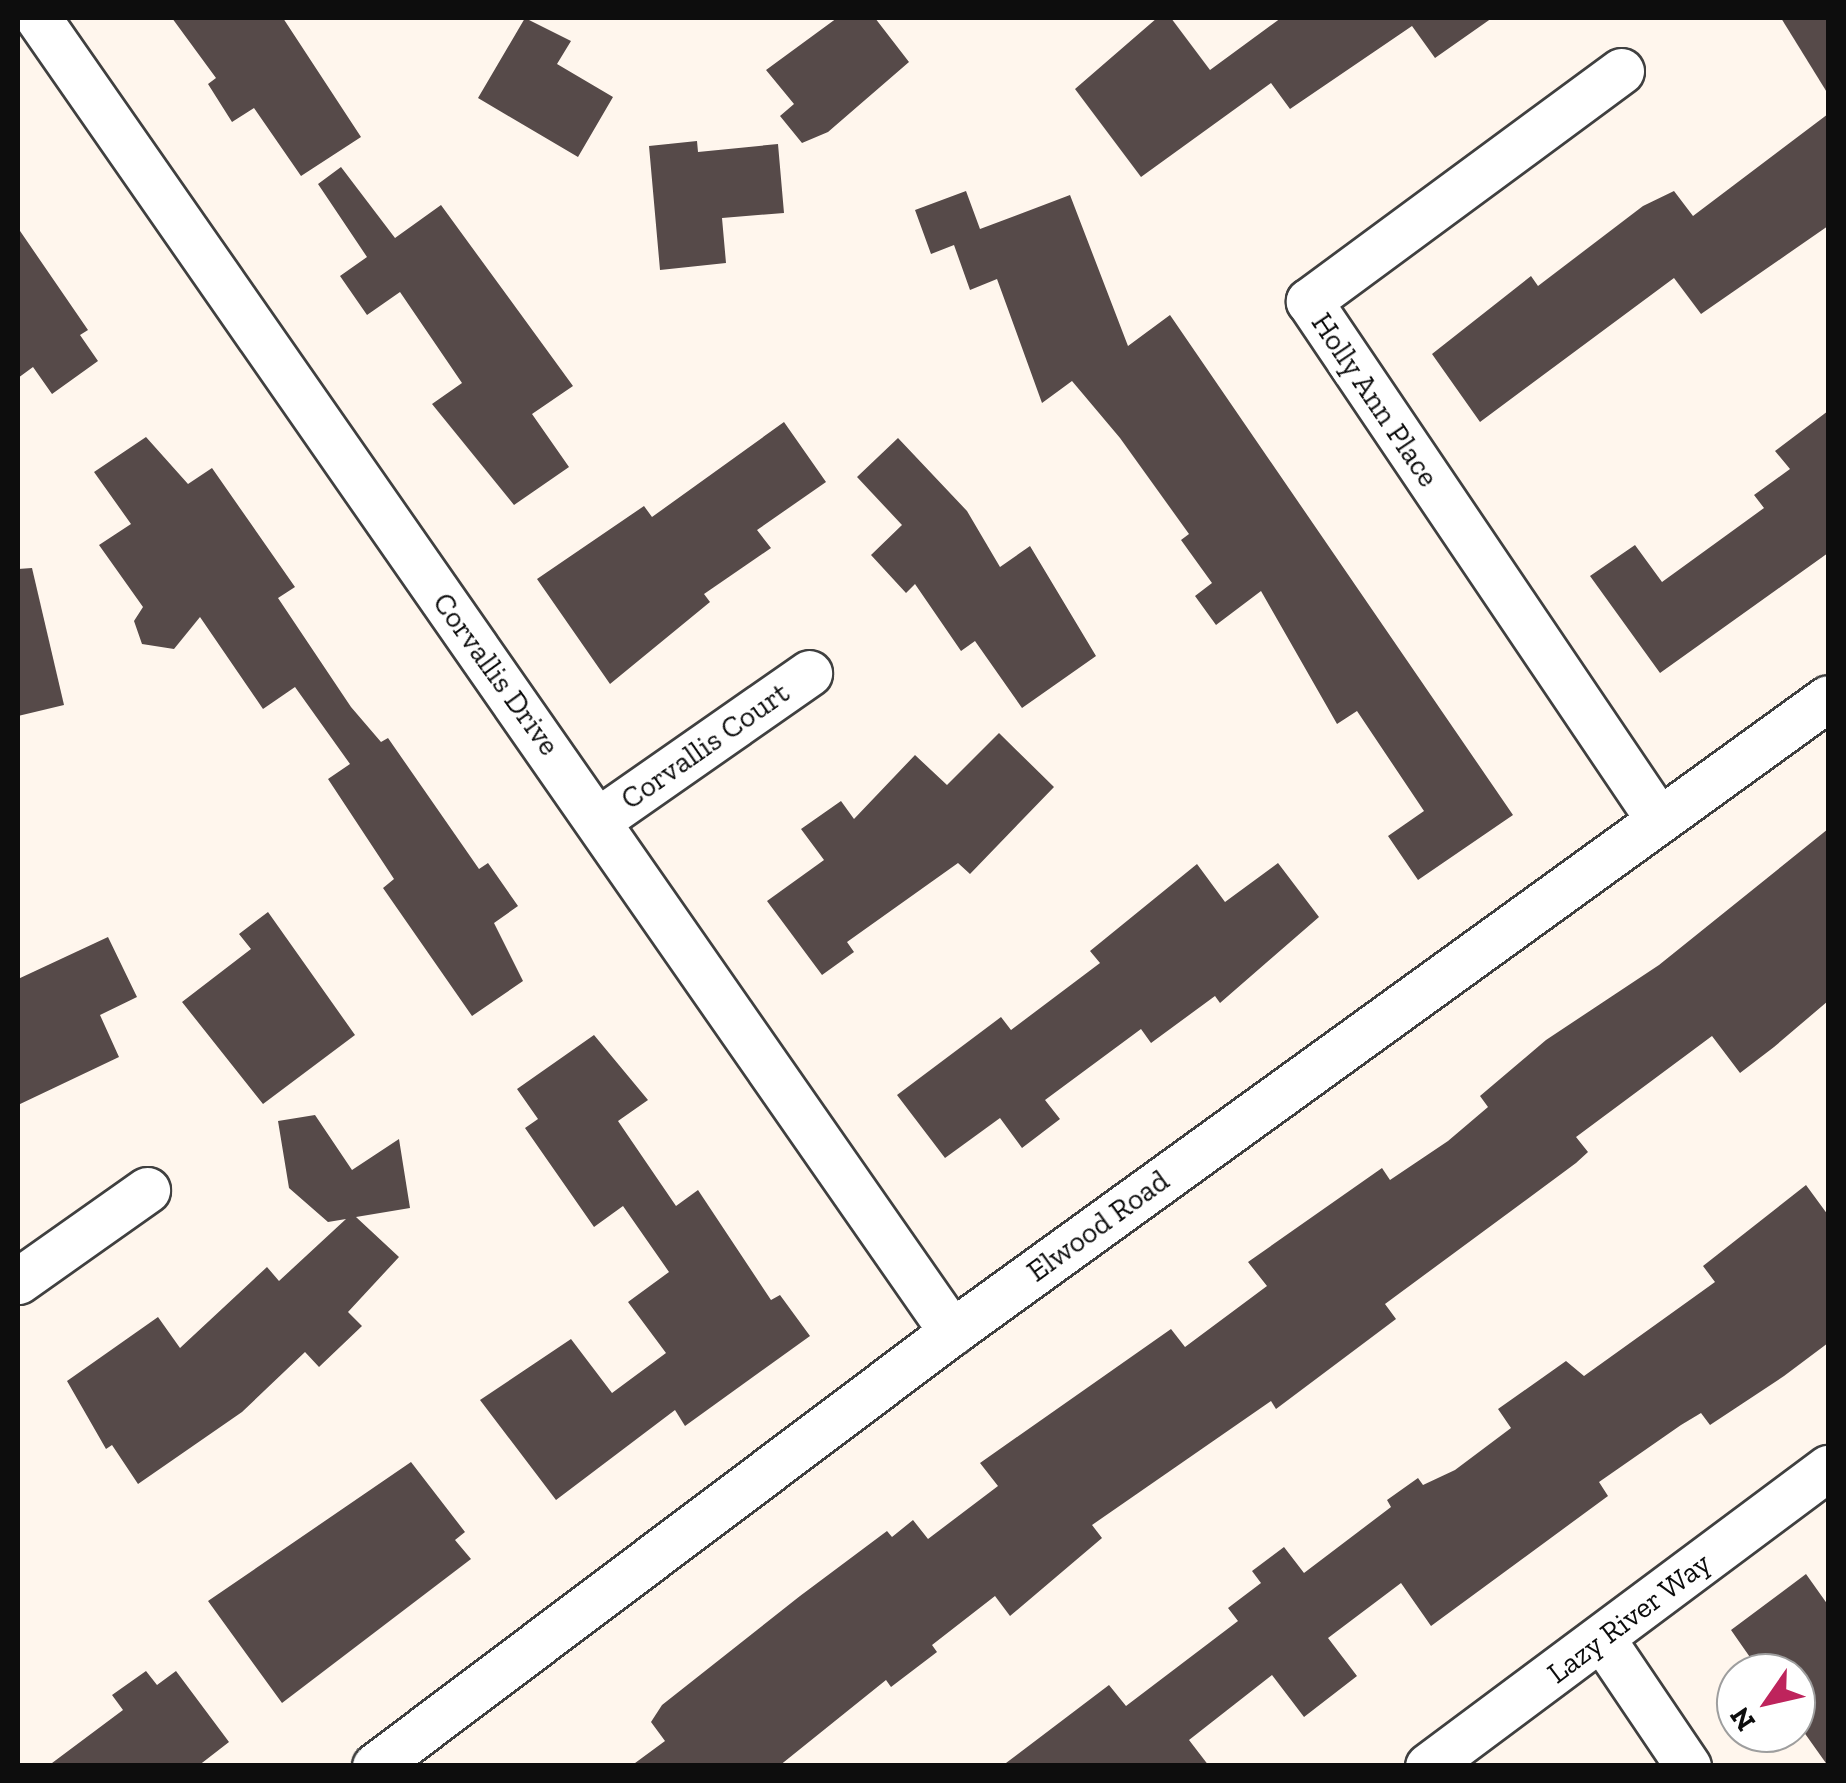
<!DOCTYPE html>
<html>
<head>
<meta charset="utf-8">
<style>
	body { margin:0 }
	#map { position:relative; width:1846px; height:1783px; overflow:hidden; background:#fff6ed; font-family:"Zilla Slab",serif }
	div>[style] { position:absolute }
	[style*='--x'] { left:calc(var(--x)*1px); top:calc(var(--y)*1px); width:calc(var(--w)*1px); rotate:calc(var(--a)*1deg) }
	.building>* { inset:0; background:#564a49 }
	.roads { filter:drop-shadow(2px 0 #404040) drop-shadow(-2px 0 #404040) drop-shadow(0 2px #404040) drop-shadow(0 -2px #404040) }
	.street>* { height:45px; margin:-22.5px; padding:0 22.5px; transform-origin:22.5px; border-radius:22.5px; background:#fff }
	span { translate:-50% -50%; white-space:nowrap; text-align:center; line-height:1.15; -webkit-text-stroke:10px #fff; paint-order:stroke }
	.street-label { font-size:30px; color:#0d0d0d }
	.frame { position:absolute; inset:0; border:20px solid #0d0d0d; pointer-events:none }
	.north { position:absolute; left:1716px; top:1653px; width:100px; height:100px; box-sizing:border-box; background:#fff; border:2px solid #9e9e9e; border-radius:50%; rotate:236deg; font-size:28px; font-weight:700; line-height:40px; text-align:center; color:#0d0d0d }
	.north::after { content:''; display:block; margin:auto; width:35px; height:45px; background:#be245c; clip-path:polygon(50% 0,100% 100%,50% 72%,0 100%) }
</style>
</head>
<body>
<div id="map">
	<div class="building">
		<i style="clip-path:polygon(172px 18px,283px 18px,361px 137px,301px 176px,254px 108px,232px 122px,208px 84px,216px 78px)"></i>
		<i style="clip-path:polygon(525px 18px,571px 41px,557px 64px,613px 97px,578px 157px,478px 98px)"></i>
		<i style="clip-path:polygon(837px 18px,875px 18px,909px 62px,828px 132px,802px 143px,780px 116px,794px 104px,766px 70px)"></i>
		<i style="clip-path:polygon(1157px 18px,1171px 18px,1210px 70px,1281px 18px,1492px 18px,1435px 58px,1412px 26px,1290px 109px,1271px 83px,1141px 177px,1075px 89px)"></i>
		<i style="clip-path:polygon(1781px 18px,1828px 18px,1828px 94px)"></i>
		<i style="clip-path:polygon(1828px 114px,1828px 226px,1701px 314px,1674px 278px,1480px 422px,1432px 354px,1531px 276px,1538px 286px,1643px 206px,1674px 191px,1693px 216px)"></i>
		<i style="clip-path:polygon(697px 141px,698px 152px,778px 144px,784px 213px,722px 218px,726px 263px,660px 270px,649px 146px)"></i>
		<i style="clip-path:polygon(341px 167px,395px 238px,441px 205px,573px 386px,532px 414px,569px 467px,514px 505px,432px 404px,462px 383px,400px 292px,367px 315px,340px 276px,367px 257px,318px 184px)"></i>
		<i style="clip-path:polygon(966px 191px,980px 229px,1070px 195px,1128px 346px,1170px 315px,1513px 815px,1418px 880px,1388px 836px,1424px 811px,1357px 711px,1337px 724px,1261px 591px,1216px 625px,1195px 596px,1212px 583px,1181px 540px,1189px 534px,1120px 438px,1072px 381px,1042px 403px,997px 279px,970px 290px,954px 245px,931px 254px,915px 210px)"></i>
		<i style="clip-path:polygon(18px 228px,88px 330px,80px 335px,98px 361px,52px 394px,33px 367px,18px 378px)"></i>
		<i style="clip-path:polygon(1828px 411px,1828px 553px,1660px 673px,1590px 576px,1635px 545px,1662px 582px,1764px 508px,1754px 495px,1790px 469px,1775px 451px)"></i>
		<i style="clip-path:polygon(784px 422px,826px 482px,757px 530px,771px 548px,704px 594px,710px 602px,610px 684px,537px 579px,644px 506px,652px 517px)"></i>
		<i style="clip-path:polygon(146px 437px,188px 484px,212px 468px,295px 587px,278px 598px,351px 707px,381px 742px,388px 738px,479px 869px,488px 863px,518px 906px,494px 923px,523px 981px,472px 1016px,383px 888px,394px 879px,328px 779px,350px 764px,295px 687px,263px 709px,200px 617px,174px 649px,142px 644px,134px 621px,143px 607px,99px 545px,131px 524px,94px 472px)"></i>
		<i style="clip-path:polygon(898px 438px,967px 511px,1000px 567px,1030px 546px,1096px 656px,1022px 708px,975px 641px,961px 651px,915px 584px,906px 593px,871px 555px,902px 525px,857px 477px)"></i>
		<i style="clip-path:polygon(32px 568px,64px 705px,18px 716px,18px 569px)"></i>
		<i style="clip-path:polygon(999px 733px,1054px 787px,970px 874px,958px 863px,847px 942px,854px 952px,822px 975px,767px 901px,824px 860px,801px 829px,841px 801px,854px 819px,915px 755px,947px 785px)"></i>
		<i style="clip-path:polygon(1828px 829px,1828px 1001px,1774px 1047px,1740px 1073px,1712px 1036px,1576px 1137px,1588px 1152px,1576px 1163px,1385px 1304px,1396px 1319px,1276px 1409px,1271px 1401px,1092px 1525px,1102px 1538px,1010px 1616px,995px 1596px,932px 1645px,937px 1652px,891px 1687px,886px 1680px,779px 1766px,631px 1766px,665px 1741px,651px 1722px,662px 1705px,800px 1596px,887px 1531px,892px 1537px,913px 1520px,928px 1539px,998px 1486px,980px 1463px,1171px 1329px,1185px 1347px,1267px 1286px,1248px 1262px,1382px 1168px,1390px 1180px,1448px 1141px,1488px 1107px,1480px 1096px,1546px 1040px,1659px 965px)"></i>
		<i style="clip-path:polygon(1278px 863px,1319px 917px,1220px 1003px,1215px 996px,1151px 1043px,1141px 1029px,1045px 1100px,1060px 1119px,1022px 1148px,1000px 1118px,945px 1158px,897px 1095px,1001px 1017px,1011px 1030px,1100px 963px,1090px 951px,1197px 864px,1225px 902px)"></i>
		<i style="clip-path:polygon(268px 912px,355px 1035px,263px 1104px,182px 1002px,251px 949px,239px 934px)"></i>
		<i style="clip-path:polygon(108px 937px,137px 997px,100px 1015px,119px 1057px,18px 1105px,18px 979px)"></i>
		<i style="clip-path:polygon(594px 1035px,648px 1100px,618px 1121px,676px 1206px,698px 1190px,771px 1300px,780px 1295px,810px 1336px,685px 1426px,675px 1410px,556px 1500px,480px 1400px,571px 1339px,612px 1393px,666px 1353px,628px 1302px,669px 1272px,623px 1206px,594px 1227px,525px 1128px,538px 1119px,517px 1089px)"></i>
		<i style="clip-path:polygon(315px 1115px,352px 1170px,399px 1139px,410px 1208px,356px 1217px,399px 1257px,348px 1312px,362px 1326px,319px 1367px,305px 1352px,242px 1412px,138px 1484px,112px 1445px,106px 1449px,67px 1381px,158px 1317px,180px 1348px,267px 1267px,279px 1281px,346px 1219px,328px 1222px,289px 1188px,278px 1121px)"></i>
		<i style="clip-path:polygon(1806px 1185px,1828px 1215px,1828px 1343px,1784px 1376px,1710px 1425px,1701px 1413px,1681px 1425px,1599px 1482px,1608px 1496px,1431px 1626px,1401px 1583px,1328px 1638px,1357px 1676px,1304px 1717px,1272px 1675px,1189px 1740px,1209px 1766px,1002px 1766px,1109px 1685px,1126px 1706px,1238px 1621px,1228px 1608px,1261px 1583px,1252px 1571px,1284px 1547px,1304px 1573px,1391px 1507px,1387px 1500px,1418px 1478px,1423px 1485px,1455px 1470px,1511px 1428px,1498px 1409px,1566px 1361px,1584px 1376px,1715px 1282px,1703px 1266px)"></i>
		<i style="clip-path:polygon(411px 1462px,465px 1532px,455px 1540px,471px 1559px,282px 1703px,208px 1601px)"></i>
		<i style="clip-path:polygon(1806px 1574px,1828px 1605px,1828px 1766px,1796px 1721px,1796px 1673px,1761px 1673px,1731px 1630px)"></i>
		<i style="clip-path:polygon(146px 1671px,157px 1685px,176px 1671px,229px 1742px,198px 1766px,48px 1766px,123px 1710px,112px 1695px)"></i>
	</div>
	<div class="roads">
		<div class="street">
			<i style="--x:38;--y:18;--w:1601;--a:55.18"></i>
			<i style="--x:1621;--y:71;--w:388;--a:143.6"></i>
			<i style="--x:1309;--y:301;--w:626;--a:56.01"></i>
			<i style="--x:600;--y:819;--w:255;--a:-34.9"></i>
			<i style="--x:18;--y:1281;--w:158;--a:-35.2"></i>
			<i style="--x:1603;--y:1640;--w:152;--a:56"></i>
			<i style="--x:375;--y:1766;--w:722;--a:-36.95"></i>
			<i style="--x:952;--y:1332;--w:1081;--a:-35.89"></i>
			<i style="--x:1428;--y:1766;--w:499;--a:-36.7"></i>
		</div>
	</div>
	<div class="street-label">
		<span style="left:1375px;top:400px;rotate:56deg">Holly Ann Place</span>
		<span style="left:496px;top:674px;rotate:54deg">Corvallis Drive</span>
		<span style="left:705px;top:746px;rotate:-35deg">Corvallis Court</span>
		<span style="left:1098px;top:1226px;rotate:-36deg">Elwood Road</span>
		<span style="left:1629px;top:1618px;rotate:-37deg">Lazy River Way</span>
	</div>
	<div class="frame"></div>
	<div class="north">N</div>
</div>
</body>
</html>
